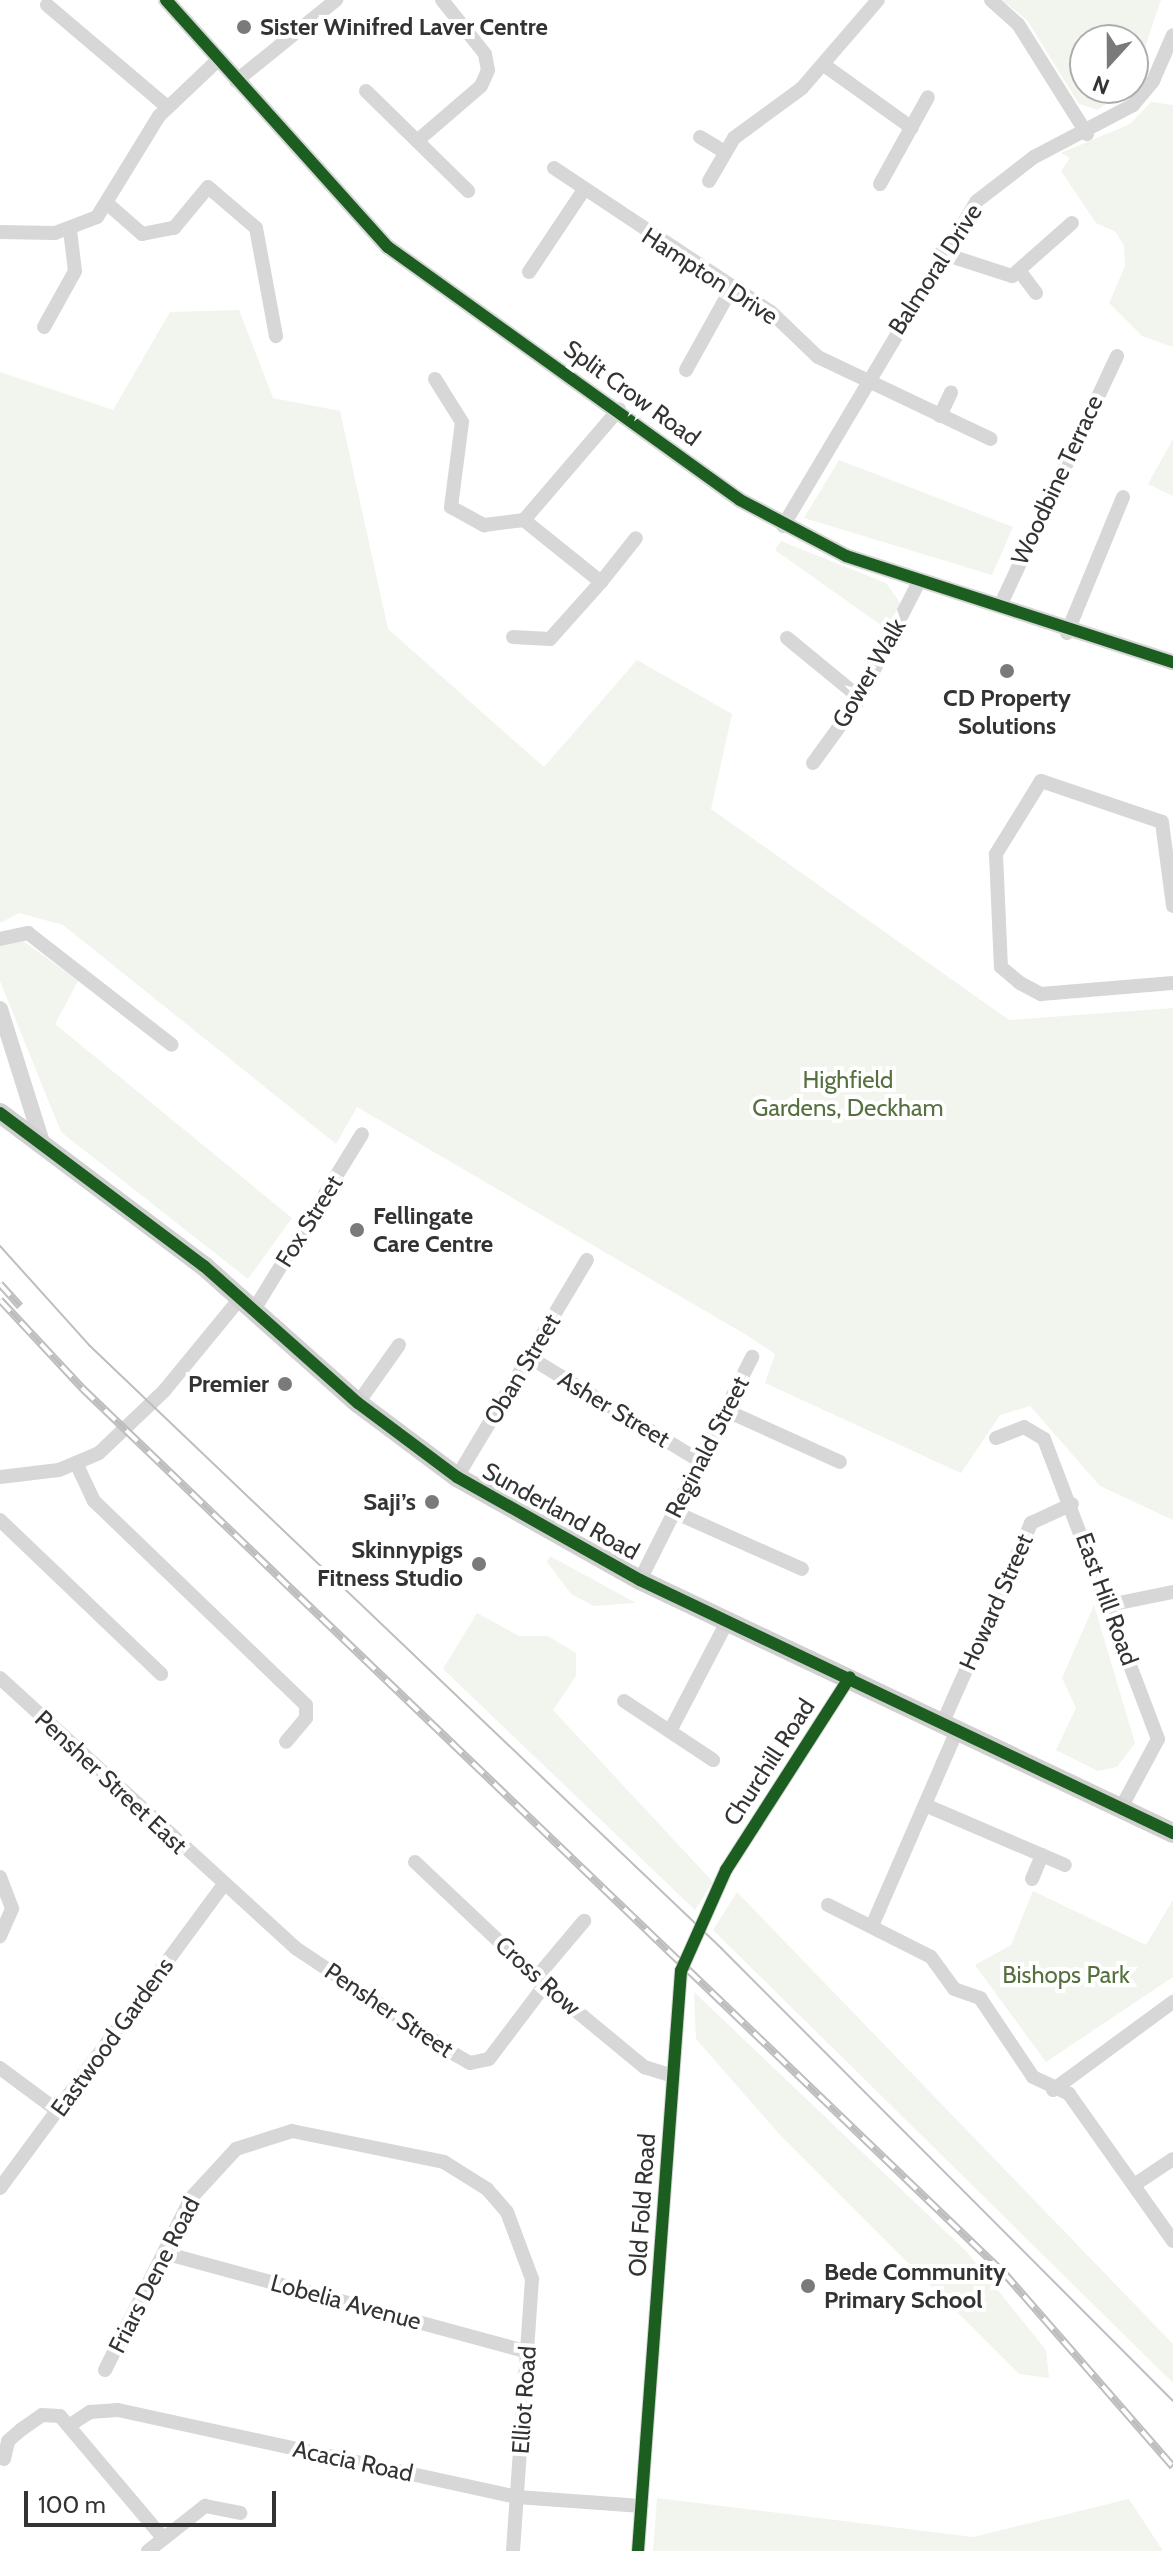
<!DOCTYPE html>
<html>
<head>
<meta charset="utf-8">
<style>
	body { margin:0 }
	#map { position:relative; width:1173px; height:2551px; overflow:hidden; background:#fff; font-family:Cabin,sans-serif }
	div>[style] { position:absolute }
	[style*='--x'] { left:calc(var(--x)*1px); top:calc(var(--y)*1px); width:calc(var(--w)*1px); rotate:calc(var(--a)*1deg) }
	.green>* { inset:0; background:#f1f5ed }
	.minor>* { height:14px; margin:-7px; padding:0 7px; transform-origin:7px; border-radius:7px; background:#d7d7d7 }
	.tertiary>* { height:16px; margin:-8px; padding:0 8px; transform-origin:8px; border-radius:8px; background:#d7d7d7 }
	.secondary>* { height:20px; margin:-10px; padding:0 10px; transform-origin:10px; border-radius:10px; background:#d0d0d0 }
	.tram>* { height:2px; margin:-1px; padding:0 1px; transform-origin:1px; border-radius:1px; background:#bebebe }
	.rail>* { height:8px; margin-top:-4px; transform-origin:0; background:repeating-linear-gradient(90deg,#fff 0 15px,#bebebe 0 30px); box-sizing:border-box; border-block:2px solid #bebebe }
	.cycleway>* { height:12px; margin:-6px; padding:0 6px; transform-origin:6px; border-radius:6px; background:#1b5e20 }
	.dots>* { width:22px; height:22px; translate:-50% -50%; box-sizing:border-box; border:4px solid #fff; border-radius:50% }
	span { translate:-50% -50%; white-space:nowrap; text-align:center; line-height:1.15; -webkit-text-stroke:8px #fff; paint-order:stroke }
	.poi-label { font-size:24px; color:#333; font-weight:700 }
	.left { translate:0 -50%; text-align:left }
	.right { translate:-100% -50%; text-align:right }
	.street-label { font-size:24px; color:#333 }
	.park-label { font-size:24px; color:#56703f }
	.north { position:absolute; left:1069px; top:24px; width:80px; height:80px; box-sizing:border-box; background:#fff; border:2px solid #adadad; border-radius:50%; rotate:201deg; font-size:22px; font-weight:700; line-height:32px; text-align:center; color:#333 }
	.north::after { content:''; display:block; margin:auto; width:28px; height:36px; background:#7a7a7a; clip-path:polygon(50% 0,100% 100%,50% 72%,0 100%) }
	.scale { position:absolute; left:24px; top:2491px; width:252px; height:36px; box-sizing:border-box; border:4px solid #333; border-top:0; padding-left:10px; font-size:24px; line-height:28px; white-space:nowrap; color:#333; -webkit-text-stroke:6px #fff; paint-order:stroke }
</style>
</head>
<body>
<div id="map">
	<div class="green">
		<i style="clip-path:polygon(1002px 0,1161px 0,1133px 83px,1133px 40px,1085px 40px,1085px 88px,1127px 88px,1098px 110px,1079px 104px,1027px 20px)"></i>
		<i style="clip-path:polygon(1151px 102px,1173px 105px,1173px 347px,1142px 336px,1109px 303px,1125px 266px,1124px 246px,1116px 232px,1096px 223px,1061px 171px,1070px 158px,1061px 153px,1130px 124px)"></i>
		<i style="clip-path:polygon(239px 310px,273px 398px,340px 411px,388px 629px,544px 767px,637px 660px,732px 714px,711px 809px,1009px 1020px,1173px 1008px,1173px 1520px,1100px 1486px,1030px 1406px,1000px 1415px,961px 1473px,765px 1383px,775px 1354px,748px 1336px,357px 1107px,336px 1144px,63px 925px,19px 913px,0 923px,0 372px,113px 410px,170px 312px)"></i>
		<i style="clip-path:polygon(1173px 439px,1173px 496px,1148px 484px)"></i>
		<i style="clip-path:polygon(839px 460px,1013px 527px,992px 575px,804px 518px)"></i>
		<i style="clip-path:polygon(781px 541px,886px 583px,901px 604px,885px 628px,775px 550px)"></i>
		<i style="clip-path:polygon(18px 937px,78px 981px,55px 1024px,292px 1218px,248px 1279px,61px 1132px,0 981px,0 945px)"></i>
		<i style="clip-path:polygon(550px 1556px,636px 1603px,594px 1606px,571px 1594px,547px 1562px)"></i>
		<i style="clip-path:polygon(1094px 1605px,1135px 1743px,1117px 1767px,1098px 1771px,1056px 1750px,1076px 1708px,1062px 1678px)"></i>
		<i style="clip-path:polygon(477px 1613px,519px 1636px,548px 1636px,576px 1653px,576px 1676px,553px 1710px,713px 1882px,695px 1910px,443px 1669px)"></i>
		<i style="clip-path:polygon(1033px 1891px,1146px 1945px,1173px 1900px,1173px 1977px,1046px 2062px,975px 1965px,1011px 1945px)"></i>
		<i style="clip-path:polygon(737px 1892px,1173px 2344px,1173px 2383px,713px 1930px)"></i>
		<i style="clip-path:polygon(694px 1992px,967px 2252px,1046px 2350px,1049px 2378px,1019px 2374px,780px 2135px,696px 2039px)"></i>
		<i style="clip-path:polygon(657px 2498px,973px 2537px,1129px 2499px,1163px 2551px,653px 2551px)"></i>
	</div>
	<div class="minor">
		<i style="--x:991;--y:0;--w:36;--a:42"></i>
		<i style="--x:1018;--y:24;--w:130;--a:57.9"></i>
		<i style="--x:47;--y:5;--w:156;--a:40.3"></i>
		<i style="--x:824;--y:65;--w:108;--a:35.6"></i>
		<i style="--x:236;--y:81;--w:129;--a:-39"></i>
		<i style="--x:366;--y:91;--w:143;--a:44.4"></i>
		<i style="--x:700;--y:137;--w:29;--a:31"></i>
		<i style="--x:417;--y:141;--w:84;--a:-40.7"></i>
		<i style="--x:481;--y:86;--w:17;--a:-66"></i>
		<i style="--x:488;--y:70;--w:16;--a:-101"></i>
		<i style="--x:485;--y:54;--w:69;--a:-128.5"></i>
		<i style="--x:554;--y:168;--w:260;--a:33.6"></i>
		<i style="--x:771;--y:312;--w:65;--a:43.8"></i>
		<i style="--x:818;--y:357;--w:191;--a:25.4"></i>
		<i style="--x:709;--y:181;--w:50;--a:-59.8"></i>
		<i style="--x:734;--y:138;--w:84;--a:-36.3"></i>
		<i style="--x:802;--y:88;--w:116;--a:-49.2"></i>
		<i style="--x:880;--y:184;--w:99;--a:-61.1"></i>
		<i style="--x:109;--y:205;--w:44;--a:41.3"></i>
		<i style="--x:142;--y:234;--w:33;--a:-11"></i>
		<i style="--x:174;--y:228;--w:53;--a:-50.3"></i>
		<i style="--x:208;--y:187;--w:63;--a:40.5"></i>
		<i style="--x:256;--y:228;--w:110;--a:79.5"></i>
		<i style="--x:0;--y:232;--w:55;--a:1"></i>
		<i style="--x:55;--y:233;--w:45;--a:-20.9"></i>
		<i style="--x:97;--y:217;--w:119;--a:-58.5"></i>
		<i style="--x:159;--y:116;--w:80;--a:-43.5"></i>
		<i style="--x:941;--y:253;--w:75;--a:17.9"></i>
		<i style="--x:1012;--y:276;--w:80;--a:-41.5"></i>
		<i style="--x:529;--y:272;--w:97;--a:-56.3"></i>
		<i style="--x:1021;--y:273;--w:25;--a:53"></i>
		<i style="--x:44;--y:327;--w:64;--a:-61"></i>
		<i style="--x:75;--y:271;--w:41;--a:-97"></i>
		<i style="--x:686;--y:370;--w:93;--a:-60.9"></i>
		<i style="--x:435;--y:379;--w:51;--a:57.9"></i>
		<i style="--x:462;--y:422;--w:86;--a:97.4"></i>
		<i style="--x:451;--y:507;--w:38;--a:29"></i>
		<i style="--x:484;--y:525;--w:40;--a:-7.1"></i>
		<i style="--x:940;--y:416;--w:26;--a:-65"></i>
		<i style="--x:783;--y:526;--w:378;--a:-59.2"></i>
		<i style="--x:977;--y:201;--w:72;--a:-37.7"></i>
		<i style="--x:1034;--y:157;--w:112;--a:-27.7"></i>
		<i style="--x:1133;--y:105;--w:31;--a:-50"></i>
		<i style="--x:1153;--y:81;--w:50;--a:-66.5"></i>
		<i style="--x:601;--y:582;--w:56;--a:-51.5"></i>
		<i style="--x:1000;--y:606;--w:276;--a:-64.9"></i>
		<i style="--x:1067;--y:633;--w:147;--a:-67.6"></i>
		<i style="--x:513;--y:637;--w:37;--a:3"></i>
		<i style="--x:550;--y:639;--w:76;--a:-48.2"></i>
		<i style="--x:601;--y:582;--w:99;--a:-141.2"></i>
		<i style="--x:524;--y:520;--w:146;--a:-49.4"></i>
		<i style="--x:787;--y:638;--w:94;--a:39.4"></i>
		<i style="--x:813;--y:763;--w:77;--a:-54"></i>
		<i style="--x:858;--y:701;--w:136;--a:-62.9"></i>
		<i style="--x:1173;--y:906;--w:85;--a:-97.5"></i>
		<i style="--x:1162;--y:822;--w:128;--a:-161.3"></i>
		<i style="--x:1041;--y:781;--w:86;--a:121.7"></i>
		<i style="--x:996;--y:854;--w:113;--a:87.5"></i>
		<i style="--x:1001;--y:967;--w:25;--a:40"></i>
		<i style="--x:1020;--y:983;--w:24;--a:28"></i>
		<i style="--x:1041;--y:994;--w:132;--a:-4.8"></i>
		<i style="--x:0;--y:939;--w:29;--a:-12"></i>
		<i style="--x:28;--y:933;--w:182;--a:37.9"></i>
		<i style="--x:255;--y:1308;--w:204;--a:-58.4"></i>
		<i style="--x:529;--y:1357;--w:200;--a:31.3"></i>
		<i style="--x:358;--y:1403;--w:71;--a:-54.7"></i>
		<i style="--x:725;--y:1410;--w:126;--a:24.3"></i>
		<i style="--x:996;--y:1438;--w:30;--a:-21"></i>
		<i style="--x:1024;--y:1427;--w:23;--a:31"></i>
		<i style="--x:1044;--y:1439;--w:321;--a:69.2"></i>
		<i style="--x:1158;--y:1739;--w:76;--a:118.2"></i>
		<i style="--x:76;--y:1463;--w:42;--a:64.7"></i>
		<i style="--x:94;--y:1501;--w:294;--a:43.9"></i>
		<i style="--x:306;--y:1705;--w:13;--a:90"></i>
		<i style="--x:306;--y:1718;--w:31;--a:130"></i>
		<i style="--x:0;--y:1477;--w:59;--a:-6.8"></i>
		<i style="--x:59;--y:1470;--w:43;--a:-23"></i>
		<i style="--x:99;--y:1453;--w:90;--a:-43.6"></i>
		<i style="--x:164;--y:1391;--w:123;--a:-50.6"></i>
		<i style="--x:457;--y:1477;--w:253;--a:-59.1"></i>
		<i style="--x:674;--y:1512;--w:140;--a:24"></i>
		<i style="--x:0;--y:1520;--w:223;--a:43.7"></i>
		<i style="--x:640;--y:1580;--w:250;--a:-63.3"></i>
		<i style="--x:1109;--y:1605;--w:65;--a:-11.5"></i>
		<i style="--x:0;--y:1678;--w:402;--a:42.4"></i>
		<i style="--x:297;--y:1949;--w:191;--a:33.7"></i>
		<i style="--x:456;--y:2055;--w:16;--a:30"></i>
		<i style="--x:470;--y:2063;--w:19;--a:-12"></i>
		<i style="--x:489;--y:2059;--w:93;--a:-52.9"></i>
		<i style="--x:624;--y:1701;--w:107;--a:33.5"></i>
		<i style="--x:943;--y:1722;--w:218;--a:-66.1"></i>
		<i style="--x:1031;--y:1523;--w:45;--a:-24.9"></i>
		<i style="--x:670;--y:1731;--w:123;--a:-62.4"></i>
		<i style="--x:925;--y:1805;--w:152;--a:23.2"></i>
		<i style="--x:415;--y:1862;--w:179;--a:43.4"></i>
		<i style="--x:545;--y:1985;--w:129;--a:39.6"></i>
		<i style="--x:644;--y:2067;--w:28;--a:17"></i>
		<i style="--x:0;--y:1877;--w:34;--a:69"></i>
		<i style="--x:12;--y:1909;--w:30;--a:114"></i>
		<i style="--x:1032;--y:1879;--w:26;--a:-67"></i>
		<i style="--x:828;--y:1905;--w:115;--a:26.8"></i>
		<i style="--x:931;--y:1957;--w:39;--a:54"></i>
		<i style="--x:954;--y:1989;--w:28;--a:19"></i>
		<i style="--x:980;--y:1998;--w:95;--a:56.1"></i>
		<i style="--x:1033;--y:2077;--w:40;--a:25"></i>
		<i style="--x:1069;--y:2094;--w:180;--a:54.7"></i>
		<i style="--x:872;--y:1926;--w:216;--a:-66.5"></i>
		<i style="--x:536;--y:1978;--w:75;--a:-49.9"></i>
		<i style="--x:0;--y:2068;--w:72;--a:36.6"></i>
		<i style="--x:1053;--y:2090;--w:149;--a:-36.3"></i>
		<i style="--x:1137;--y:2183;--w:43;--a:-33.7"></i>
		<i style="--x:0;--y:2188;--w:376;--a:-53.6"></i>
		<i style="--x:164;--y:2253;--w:377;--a:15.2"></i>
		<i style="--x:105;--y:2370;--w:192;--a:-63.4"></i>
		<i style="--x:191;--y:2198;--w:67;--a:-47.4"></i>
		<i style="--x:236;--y:2149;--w:59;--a:-17.8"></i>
		<i style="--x:292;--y:2131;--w:155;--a:11.5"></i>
		<i style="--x:444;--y:2162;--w:51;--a:32.1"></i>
		<i style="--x:487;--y:2189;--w:30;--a:49"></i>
		<i style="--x:507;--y:2212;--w:72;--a:69.5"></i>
		<i style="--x:532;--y:2279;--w:273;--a:94"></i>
		<i style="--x:70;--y:2425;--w:24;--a:-33"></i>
		<i style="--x:90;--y:2412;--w:28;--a:-4"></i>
		<i style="--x:118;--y:2410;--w:408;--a:12.3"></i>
		<i style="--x:517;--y:2497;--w:125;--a:4.1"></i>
		<i style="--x:4;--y:2459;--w:18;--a:-77"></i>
		<i style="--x:8;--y:2441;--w:18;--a:-41"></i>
		<i style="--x:22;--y:2429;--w:24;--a:-35"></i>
		<i style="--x:42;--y:2415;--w:18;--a:3"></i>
		<i style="--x:60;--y:2416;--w:160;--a:49.8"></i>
		<i style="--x:148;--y:2551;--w:73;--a:-38.3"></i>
		<i style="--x:205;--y:2506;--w:36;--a:11"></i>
		<i style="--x:638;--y:2551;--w:582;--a:-85.76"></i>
		<i style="--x:681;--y:1971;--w:111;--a:-66"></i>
		<i style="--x:726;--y:1870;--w:229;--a:-57.3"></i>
	</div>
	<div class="tertiary">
		<i style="--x:166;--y:0;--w:332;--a:48.1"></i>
		<i style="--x:388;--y:247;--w:433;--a:35.7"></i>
		<i style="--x:740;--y:500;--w:120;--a:27.8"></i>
		<i style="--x:846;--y:556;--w:344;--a:18"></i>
		<i style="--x:0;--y:1009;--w:139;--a:72.5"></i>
	</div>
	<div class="secondary">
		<i style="--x:0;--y:1113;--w:255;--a:36.9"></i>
		<i style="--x:204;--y:1266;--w:206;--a:41.7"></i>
		<i style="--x:358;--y:1403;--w:124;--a:36.8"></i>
		<i style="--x:457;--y:1477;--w:210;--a:29.4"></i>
		<i style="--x:640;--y:1580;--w:590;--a:25.39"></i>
	</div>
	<div class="tram">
		<i style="--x:0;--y:1246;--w:133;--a:48"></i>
		<i style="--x:89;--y:1345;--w:874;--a:43.65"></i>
		<i style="--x:721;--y:1948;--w:640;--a:45.06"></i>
	</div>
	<div class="rail">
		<i style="--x:0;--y:1284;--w:30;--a:48"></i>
		<i style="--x:0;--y:1300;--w:122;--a:47"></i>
		<i style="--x:83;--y:1389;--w:1277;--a:43.83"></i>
		<i style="--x:1004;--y:2273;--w:257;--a:48.9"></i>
	</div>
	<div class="cycleway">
		<i style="--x:166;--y:0;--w:332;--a:48.1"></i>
		<i style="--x:388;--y:247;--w:433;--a:35.7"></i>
		<i style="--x:740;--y:500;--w:120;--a:27.8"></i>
		<i style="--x:846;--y:556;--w:344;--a:18"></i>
		<i style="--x:0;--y:1113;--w:255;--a:36.9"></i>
		<i style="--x:204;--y:1266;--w:206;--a:41.7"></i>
		<i style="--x:358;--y:1403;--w:124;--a:36.8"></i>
		<i style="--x:457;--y:1477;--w:210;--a:29.4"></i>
		<i style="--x:640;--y:1580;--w:590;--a:25.39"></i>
		<i style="--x:638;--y:2551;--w:582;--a:-85.76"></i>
		<i style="--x:681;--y:1971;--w:111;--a:-66"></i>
		<i style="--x:726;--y:1870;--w:229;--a:-57.3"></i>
	</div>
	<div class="dots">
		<i style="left:244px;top:27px;background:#7a7a7a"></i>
		<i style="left:1007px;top:671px;background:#7a7a7a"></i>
		<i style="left:357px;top:1230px;background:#7a7a7a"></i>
		<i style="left:285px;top:1384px;background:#7a7a7a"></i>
		<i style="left:432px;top:1502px;background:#7a7a7a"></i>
		<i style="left:479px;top:1564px;background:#7a7a7a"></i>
		<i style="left:808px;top:2286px;background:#7a7a7a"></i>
	</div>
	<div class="poi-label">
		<span class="left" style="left:260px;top:27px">Sister Winifred Laver Centre</span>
		<span style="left:1007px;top:712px">CD Property<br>Solutions</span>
		<span class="left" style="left:373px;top:1230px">Fellingate<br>Care Centre</span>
		<span class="right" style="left:269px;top:1384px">Premier</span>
		<span class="right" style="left:416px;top:1502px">Saji’s</span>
		<span class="right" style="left:463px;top:1564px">Skinnypigs<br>Fitness Studio</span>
		<span class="left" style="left:824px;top:2286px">Bede Community<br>Primary School</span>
	</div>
	<div class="street-label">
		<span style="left:935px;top:269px;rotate:-57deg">Balmoral Drive</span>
		<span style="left:710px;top:276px;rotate:33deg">Hampton Drive</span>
		<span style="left:632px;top:393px;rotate:36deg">Split Crow Road</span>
		<span style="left:1057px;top:480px;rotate:-65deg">Woodbine Terrace</span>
		<span style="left:869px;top:673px;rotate:-60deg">Gower Walk</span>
		<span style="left:309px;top:1221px;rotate:-58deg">Fox Street</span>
		<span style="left:522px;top:1369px;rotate:-59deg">Oban Street</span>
		<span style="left:614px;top:1409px;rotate:31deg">Asher Street</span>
		<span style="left:707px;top:1447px;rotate:-63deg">Reginald Street</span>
		<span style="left:561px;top:1511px;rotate:29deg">Sunderland Road</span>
		<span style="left:1107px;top:1599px;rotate:70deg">East Hill Road</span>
		<span style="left:996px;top:1602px;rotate:-66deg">Howard Street</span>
		<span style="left:769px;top:1762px;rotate:-57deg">Churchill Road</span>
		<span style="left:111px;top:1782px;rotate:43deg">Pensher Street East</span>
		<span style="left:538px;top:1976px;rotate:42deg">Cross Row</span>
		<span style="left:389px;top:2010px;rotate:34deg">Pensher Street</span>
		<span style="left:112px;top:2037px;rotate:-54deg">Eastwood Gardens</span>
		<span style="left:642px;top:2205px;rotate:-86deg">Old Fold Road</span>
		<span style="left:154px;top:2275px;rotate:-63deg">Friars Dene Road</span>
		<span style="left:346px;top:2302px;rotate:15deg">Lobelia Avenue</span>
		<span style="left:524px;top:2400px;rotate:-86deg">Elliot Road</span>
		<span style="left:353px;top:2461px;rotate:12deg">Acacia Road</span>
	</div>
	<div class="park-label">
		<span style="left:848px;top:1094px">Highfield<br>Gardens, Deckham</span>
		<span style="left:1066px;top:1975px">Bishops Park</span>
	</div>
	<div class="north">N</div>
	<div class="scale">100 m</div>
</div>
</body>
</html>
